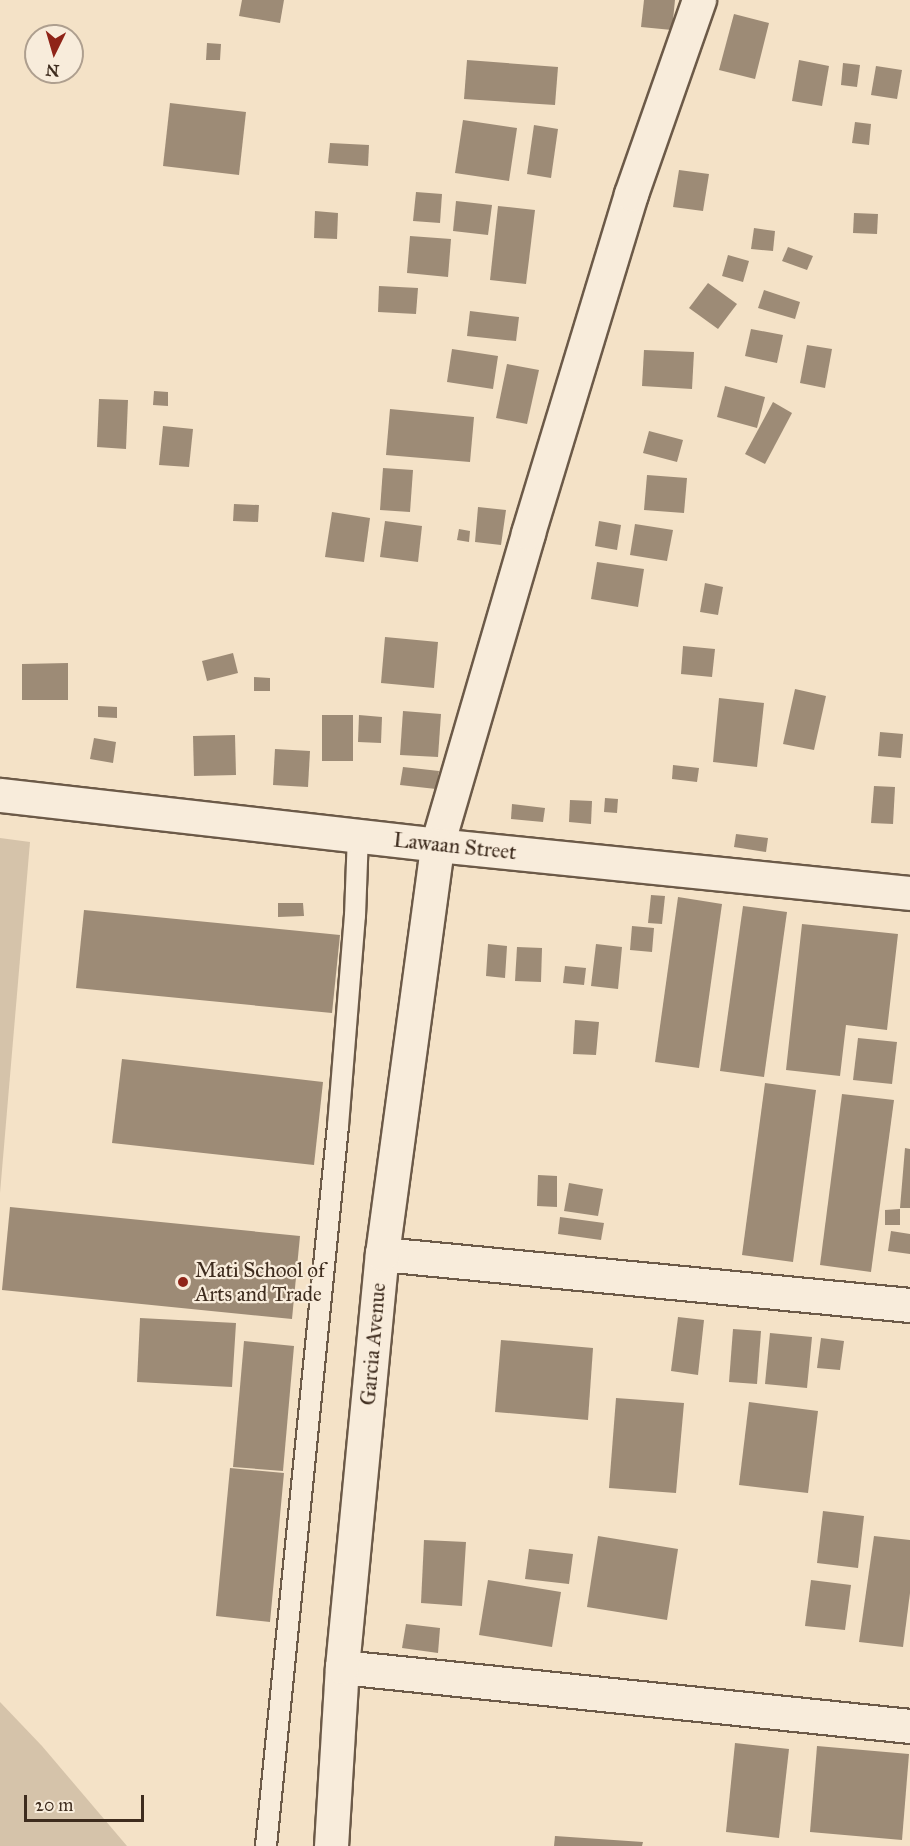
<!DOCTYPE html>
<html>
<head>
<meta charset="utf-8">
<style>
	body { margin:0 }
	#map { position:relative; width:910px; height:1846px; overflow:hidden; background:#f4e2c7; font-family:"IM FELL Great Primer",serif }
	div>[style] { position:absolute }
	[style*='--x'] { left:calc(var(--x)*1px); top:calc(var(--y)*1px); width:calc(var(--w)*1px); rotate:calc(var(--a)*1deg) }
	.green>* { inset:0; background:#d5c3aa }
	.building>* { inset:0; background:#9d8b76 }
	.roads { filter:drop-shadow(2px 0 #6c5a48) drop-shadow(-2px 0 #6c5a48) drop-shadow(0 2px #6c5a48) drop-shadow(0 -2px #6c5a48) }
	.lane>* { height:20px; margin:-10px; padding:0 10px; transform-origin:10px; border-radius:10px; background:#f8ecdb }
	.street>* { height:33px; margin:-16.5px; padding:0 16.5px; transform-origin:16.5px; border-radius:16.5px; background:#f8ecdb }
	.secondary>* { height:33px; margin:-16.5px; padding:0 16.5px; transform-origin:16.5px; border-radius:16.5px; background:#f8ecdb }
	.dots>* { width:16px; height:16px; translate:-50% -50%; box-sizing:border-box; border:3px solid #f8ecdb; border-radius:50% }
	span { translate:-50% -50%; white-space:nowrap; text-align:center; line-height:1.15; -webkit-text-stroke:4.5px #f8ecdb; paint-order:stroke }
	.street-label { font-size:21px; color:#3e2c1e }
	.poi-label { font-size:21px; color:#3e2c1e }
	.left { translate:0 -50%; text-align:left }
	.north { position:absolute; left:24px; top:24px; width:60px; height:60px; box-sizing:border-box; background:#f8ecdb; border:2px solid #ae9f8f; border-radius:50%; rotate:185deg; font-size:16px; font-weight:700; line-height:24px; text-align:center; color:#3e2c1e }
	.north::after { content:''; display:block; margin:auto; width:21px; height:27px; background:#8f2418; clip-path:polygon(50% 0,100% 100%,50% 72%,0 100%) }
	.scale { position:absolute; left:24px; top:1795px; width:120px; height:27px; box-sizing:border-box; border:3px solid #3e2c1e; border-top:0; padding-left:8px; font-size:18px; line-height:21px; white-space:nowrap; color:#3e2c1e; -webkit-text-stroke:4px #f8ecdb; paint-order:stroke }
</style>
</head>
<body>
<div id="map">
	<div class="green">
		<i style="clip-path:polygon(0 838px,30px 842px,0 1193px)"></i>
		<i style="clip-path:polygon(0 1702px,42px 1746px,127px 1846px,0 1846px)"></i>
	</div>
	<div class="building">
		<i style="clip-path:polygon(242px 0,284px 0,280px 23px,239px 16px)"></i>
		<i style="clip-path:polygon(644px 0,675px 0,672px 30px,641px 27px)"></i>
		<i style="clip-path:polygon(734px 14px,769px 23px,755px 79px,719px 70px)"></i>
		<i style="clip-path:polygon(207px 43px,221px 44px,220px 60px,206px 60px)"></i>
		<i style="clip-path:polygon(467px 60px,558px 67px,555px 105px,464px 99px)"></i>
		<i style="clip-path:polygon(799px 60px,829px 66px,822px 106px,792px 101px)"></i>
		<i style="clip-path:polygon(843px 63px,860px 65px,857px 87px,841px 85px)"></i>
		<i style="clip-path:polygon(876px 66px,902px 70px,897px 99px,871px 95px)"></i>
		<i style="clip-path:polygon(170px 103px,246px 112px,239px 175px,163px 166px)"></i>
		<i style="clip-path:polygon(463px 120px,517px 128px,509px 181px,455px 173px)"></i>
		<i style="clip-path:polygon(855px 122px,871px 124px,869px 145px,852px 143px)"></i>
		<i style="clip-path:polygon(534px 125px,558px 129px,551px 178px,527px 174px)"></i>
		<i style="clip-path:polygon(330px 143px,369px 145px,368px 166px,328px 163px)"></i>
		<i style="clip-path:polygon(679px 170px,709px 174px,703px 211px,673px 207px)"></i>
		<i style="clip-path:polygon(416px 192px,442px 194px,440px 223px,413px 221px)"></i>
		<i style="clip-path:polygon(456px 201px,492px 205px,488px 235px,453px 231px)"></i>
		<i style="clip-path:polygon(498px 206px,535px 210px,526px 284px,490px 280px)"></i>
		<i style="clip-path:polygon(315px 211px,338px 213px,337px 239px,314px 238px)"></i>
		<i style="clip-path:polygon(854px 213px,878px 214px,877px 234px,853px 233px)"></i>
		<i style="clip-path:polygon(754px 228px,775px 231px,773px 251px,751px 249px)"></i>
		<i style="clip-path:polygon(410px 236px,451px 239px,448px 277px,407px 273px)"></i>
		<i style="clip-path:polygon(788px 247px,813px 256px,807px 270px,782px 261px)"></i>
		<i style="clip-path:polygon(728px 255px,749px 261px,743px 282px,722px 276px)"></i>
		<i style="clip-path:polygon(708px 283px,737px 304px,718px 329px,689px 308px)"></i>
		<i style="clip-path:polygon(379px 286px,418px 288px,416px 314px,378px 312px)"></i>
		<i style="clip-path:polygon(764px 290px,800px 302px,795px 319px,758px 308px)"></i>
		<i style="clip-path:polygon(470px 311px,519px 317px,516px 341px,467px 336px)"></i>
		<i style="clip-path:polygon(751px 329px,783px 335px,777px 363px,745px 356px)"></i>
		<i style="clip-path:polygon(807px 345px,832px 349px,825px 388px,800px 383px)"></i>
		<i style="clip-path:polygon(452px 349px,498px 356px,493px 389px,447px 382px)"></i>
		<i style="clip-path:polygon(644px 350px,694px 352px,692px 389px,642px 386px)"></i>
		<i style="clip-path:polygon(507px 364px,539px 370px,527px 424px,496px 418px)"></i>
		<i style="clip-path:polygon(725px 386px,765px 397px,757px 428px,717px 417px)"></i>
		<i style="clip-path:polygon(154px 391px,168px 392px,168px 406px,153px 405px)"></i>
		<i style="clip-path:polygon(99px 399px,128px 400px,126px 449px,97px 447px)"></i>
		<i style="clip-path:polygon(773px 402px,792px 413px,765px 464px,745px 454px)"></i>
		<i style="clip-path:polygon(390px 409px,474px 417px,470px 462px,386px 455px)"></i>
		<i style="clip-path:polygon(163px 426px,193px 429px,189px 467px,159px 465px)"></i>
		<i style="clip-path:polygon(649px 431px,683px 440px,677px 462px,643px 453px)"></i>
		<i style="clip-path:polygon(383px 468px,413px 470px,410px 512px,380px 510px)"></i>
		<i style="clip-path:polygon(647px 475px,687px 478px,684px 513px,644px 510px)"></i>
		<i style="clip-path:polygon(234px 504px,259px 505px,258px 522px,233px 521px)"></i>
		<i style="clip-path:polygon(478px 507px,506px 510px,501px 545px,475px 542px)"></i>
		<i style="clip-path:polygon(332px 512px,370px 518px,364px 562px,325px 557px)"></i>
		<i style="clip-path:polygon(385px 521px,422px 526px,418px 562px,380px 557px)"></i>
		<i style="clip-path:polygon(599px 521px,621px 525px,617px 550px,595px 546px)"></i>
		<i style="clip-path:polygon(635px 524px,673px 530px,667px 561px,630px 555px)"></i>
		<i style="clip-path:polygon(459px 529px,470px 531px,469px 542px,457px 540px)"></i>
		<i style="clip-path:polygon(597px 562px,644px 569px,638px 607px,591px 599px)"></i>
		<i style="clip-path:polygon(705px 583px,723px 587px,718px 615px,700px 612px)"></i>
		<i style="clip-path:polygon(385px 637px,438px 642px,434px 688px,381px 683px)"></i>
		<i style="clip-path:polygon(683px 646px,715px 649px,712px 677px,681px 674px)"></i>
		<i style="clip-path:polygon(233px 653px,238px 673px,207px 681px,202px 661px)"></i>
		<i style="clip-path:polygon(68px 663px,68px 700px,22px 700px,22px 664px)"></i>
		<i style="clip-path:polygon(254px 677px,270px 678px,270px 691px,254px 691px)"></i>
		<i style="clip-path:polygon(795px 689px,826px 696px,814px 750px,783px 744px)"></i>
		<i style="clip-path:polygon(719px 698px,764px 703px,757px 767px,713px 762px)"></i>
		<i style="clip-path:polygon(98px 706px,117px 707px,117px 718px,98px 717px)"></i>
		<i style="clip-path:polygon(403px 711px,441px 714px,438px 757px,400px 755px)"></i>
		<i style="clip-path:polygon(322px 715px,353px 715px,353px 761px,322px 761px)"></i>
		<i style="clip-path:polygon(359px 715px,382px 717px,381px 743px,358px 742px)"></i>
		<i style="clip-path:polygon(880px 732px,903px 734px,901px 758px,878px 756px)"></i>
		<i style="clip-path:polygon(235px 735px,236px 775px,194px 776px,193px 736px)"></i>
		<i style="clip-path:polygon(94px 738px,116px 742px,113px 763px,90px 759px)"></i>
		<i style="clip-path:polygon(275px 749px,310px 751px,308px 787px,273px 785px)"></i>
		<i style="clip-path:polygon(673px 765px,699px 768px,697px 782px,672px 779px)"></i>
		<i style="clip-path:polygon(403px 767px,439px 771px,436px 789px,400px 785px)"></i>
		<i style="clip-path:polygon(874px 786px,895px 787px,893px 824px,871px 823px)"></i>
		<i style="clip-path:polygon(605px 798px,618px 799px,617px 813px,604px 812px)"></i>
		<i style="clip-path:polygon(570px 800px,592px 801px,591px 824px,569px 822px)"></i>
		<i style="clip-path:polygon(512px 804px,545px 808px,543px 822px,511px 819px)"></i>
		<i style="clip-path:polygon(736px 834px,768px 838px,766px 852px,734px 847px)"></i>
		<i style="clip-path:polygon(651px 895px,665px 896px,662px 924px,648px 923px)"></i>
		<i style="clip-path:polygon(678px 897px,722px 904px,699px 1068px,655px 1062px)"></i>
		<i style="clip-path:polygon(278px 903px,303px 903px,304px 916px,278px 917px)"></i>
		<i style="clip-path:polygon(743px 906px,787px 912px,764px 1077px,720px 1071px)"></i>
		<i style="clip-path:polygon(84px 910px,340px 935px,332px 1013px,76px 988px)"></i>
		<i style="clip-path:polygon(802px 924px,898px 934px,887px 1030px,846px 1025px,840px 1076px,786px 1070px)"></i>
		<i style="clip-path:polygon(632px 926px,654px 928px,652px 952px,630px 950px)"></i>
		<i style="clip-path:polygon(488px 944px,507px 946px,505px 978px,486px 976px)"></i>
		<i style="clip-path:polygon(596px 944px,622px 947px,618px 989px,591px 986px)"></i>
		<i style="clip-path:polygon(517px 947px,542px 948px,541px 982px,515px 981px)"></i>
		<i style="clip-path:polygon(565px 966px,586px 968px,584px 985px,563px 983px)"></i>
		<i style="clip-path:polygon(575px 1020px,599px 1022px,596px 1055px,573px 1054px)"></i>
		<i style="clip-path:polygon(858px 1038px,897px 1042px,892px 1084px,853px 1080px)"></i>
		<i style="clip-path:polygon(122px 1059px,323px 1082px,314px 1165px,112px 1143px)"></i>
		<i style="clip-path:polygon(765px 1083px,816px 1090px,793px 1262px,742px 1255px)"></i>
		<i style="clip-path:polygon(842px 1094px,894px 1100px,871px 1272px,820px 1265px)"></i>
		<i style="clip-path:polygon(905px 1148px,910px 1149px,910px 1208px,900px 1208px)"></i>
		<i style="clip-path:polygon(538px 1175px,557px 1176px,557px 1207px,537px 1206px)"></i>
		<i style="clip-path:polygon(569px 1183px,603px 1189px,598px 1216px,564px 1211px)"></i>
		<i style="clip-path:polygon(10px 1207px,300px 1236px,292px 1319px,2px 1290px)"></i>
		<i style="clip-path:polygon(900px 1209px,900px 1225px,885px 1225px,885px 1210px)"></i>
		<i style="clip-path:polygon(560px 1217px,604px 1223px,601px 1240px,558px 1234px)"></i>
		<i style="clip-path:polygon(891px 1231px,910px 1234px,910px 1254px,888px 1251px)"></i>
		<i style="clip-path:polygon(678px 1317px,704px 1320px,698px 1375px,671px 1371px)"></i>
		<i style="clip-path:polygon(140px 1318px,236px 1323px,232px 1387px,137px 1382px)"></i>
		<i style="clip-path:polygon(733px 1329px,761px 1331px,757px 1384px,729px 1382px)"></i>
		<i style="clip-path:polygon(770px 1333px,812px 1337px,807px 1388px,765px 1384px)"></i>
		<i style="clip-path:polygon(821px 1338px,844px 1341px,840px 1370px,817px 1368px)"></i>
		<i style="clip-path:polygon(501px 1340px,593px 1348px,588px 1420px,495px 1412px)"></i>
		<i style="clip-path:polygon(244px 1341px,294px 1346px,283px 1471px,233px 1467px)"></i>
		<i style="clip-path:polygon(616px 1398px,684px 1403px,676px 1493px,609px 1488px)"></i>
		<i style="clip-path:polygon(749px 1402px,818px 1411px,808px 1493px,739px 1485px)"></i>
		<i style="clip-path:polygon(230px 1468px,284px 1473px,270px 1622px,216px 1616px)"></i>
		<i style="clip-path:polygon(823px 1511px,864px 1516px,858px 1568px,817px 1563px)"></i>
		<i style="clip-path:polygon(598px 1536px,678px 1549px,667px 1620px,587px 1607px)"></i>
		<i style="clip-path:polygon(874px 1536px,910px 1540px,910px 1593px,903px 1647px,859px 1642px)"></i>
		<i style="clip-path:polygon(424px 1540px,466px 1542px,462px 1606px,421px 1603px)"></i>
		<i style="clip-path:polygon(529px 1549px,573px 1554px,569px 1584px,525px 1579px)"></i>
		<i style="clip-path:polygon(488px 1580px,561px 1592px,552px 1647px,479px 1635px)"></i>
		<i style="clip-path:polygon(811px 1580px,851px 1585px,845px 1630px,805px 1626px)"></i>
		<i style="clip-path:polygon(406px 1624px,440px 1628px,438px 1653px,402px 1648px)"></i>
		<i style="clip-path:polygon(735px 1743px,789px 1749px,779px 1838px,726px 1832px)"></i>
		<i style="clip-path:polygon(817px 1746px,909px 1754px,902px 1840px,810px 1832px)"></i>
		<i style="clip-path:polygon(555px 1836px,643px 1842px,642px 1846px,554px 1846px)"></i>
	</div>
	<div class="roads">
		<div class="lane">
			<i style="--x:266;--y:1846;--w:724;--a:-84.29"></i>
			<i style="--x:338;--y:1126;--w:211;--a:-85.4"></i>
			<i style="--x:355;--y:916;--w:80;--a:-87.9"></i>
		</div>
		<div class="street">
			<i style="--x:437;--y:845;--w:325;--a:-73.7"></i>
			<i style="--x:528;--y:533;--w:354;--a:-73.1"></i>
			<i style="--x:631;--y:194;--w:206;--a:-70.7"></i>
			<i style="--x:382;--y:1254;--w:530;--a:5.52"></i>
			<i style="--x:342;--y:1667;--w:571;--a:5.93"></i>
		</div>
		<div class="secondary">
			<i style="--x:0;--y:795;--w:440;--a:6.5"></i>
			<i style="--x:437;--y:845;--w:475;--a:5.8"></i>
			<i style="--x:331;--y:1846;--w:179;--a:-86.5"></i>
			<i style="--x:342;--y:1667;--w:415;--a:-84.5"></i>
			<i style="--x:382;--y:1254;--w:413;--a:-82.3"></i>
		</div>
	</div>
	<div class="dots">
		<i style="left:183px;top:1282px;background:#8f2418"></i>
	</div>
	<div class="street-label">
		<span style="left:455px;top:846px;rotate:6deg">Lawaan Street</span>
		<span style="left:373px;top:1344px;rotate:-85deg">Garcia Avenue</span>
	</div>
	<div class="poi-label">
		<span class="left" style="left:195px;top:1282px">Mati School of<br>Arts and Trade</span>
	</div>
	<div class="north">N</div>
	<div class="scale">20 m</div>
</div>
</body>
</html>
